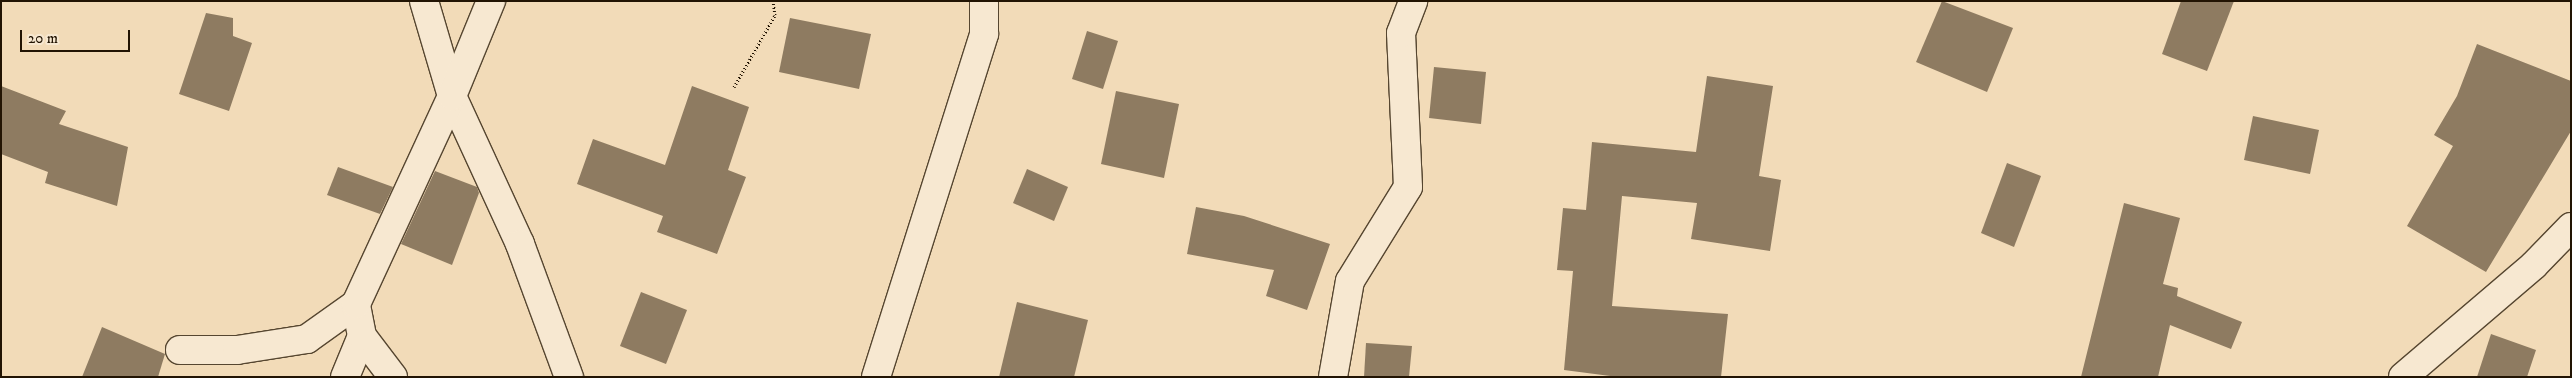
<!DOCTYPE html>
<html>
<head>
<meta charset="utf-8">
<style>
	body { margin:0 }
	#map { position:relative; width:2572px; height:378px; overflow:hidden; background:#f2dbb8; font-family:"IM FELL DW Pica",serif }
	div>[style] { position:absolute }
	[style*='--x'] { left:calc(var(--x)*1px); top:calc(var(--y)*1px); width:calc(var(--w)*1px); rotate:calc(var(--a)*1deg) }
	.building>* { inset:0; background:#8e7b61 }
	.path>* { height:3px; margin-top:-1.5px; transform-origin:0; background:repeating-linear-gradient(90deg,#221403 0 1px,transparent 0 3.5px) }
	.roads { filter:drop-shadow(1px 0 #564630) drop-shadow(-1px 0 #564630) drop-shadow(0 1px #564630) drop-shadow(0 -1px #564630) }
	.minor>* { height:28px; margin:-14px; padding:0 14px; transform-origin:14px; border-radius:14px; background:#f7e8d1 }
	span { translate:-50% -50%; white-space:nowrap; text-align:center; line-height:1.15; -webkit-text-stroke:4px #f7e8d1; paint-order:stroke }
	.frame { position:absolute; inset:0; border:2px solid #221403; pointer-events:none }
	.scale { position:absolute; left:20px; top:30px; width:110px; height:22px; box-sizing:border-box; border:2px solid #221403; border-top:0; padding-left:6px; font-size:15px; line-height:18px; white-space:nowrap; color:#221403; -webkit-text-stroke:4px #f7e8d1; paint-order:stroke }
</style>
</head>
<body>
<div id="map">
	<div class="building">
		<i style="clip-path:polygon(1942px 1px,2013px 28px,1987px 92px,1916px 62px)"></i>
		<i style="clip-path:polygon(2181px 1px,2234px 1px,2207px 71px,2162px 54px)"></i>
		<i style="clip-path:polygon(206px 13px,233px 18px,233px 36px,252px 43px,229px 111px,179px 94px)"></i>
		<i style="clip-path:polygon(790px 18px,871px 34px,859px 89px,779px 72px)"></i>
		<i style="clip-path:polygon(1087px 31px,1118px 41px,1103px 89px,1072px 79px)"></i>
		<i style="clip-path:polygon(2477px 44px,2571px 81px,2571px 131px,2486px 272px,2407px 226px,2453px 146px,2434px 135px,2457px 96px)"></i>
		<i style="clip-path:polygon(1434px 67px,1486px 72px,1481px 124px,1429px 118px)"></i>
		<i style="clip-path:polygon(1707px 76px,1773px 86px,1759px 176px,1781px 180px,1770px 251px,1691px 239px,1697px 203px,1622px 196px,1612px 306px,1728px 314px,1721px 377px,1618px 377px,1564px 370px,1573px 271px,1557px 270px,1563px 208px,1586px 210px,1592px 142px,1696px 152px)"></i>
		<i style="clip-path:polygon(1px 86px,66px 111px,59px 124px,128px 147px,117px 206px,45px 183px,48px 172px,1px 154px)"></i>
		<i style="clip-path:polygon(692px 86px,749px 107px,728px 170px,746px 177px,717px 254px,657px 232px,663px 216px,577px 184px,593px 139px,665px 165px)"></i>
		<i style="clip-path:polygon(1116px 91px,1179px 104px,1164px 178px,1101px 164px)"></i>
		<i style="clip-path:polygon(2253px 116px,2319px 130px,2310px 174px,2244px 160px)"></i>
		<i style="clip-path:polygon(2007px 163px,2041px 176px,2014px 247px,1981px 233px)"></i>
		<i style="clip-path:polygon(338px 167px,393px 187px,380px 214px,327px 195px)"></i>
		<i style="clip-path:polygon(1027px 169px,1068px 187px,1054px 221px,1013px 203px)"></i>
		<i style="clip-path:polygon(435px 171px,477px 187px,479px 193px,452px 265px,401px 244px)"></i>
		<i style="clip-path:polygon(2124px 203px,2180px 218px,2163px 284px,2178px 288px,2177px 296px,2242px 322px,2231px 349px,2170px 325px,2158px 377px,2081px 377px)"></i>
		<i style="clip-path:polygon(1196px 207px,1244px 216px,1330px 244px,1307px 310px,1266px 296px,1274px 270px,1187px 254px)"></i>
		<i style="clip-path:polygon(641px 292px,687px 310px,666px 364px,620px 346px)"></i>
		<i style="clip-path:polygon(1017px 302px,1088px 320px,1074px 377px,999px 377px)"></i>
		<i style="clip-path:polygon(102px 327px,165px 354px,158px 377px,82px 377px)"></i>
		<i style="clip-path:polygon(2491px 334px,2536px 350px,2527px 377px,2477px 377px)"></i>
		<i style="clip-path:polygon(1366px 343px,1412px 346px,1409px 377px,1364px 377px)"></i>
	</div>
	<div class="path">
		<i style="--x:734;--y:87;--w:83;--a:-60.3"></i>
		<i style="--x:775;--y:15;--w:14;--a:-98"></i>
	</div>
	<div class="roads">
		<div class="minor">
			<i style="--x:424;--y:1;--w:99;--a:73.6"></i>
			<i style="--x:452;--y:96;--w:163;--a:65.3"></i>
			<i style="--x:520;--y:244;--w:142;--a:69.8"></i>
			<i style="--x:180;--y:350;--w:57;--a:0"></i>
			<i style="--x:237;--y:350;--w:71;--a:-8.9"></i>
			<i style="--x:307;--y:339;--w:60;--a:-35.5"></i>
			<i style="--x:345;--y:377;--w:44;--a:-67.5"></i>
			<i style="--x:393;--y:377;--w:51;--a:-127.1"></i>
			<i style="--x:362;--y:336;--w:33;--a:-101"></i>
			<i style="--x:356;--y:304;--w:229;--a:-65.2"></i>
			<i style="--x:452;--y:96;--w:103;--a:-67.7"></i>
			<i style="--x:876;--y:377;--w:360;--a:-72.5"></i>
			<i style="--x:984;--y:34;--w:33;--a:-90"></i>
			<i style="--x:1333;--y:377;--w:97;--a:-80"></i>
			<i style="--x:1350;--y:281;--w:110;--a:-58.3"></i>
			<i style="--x:1408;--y:187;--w:154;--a:-92.6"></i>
			<i style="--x:1401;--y:33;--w:34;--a:-69"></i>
			<i style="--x:2403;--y:377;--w:172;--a:-40.5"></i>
			<i style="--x:2534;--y:265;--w:53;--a:-45.8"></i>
		</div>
	</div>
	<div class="frame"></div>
	<div class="scale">20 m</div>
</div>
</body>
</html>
